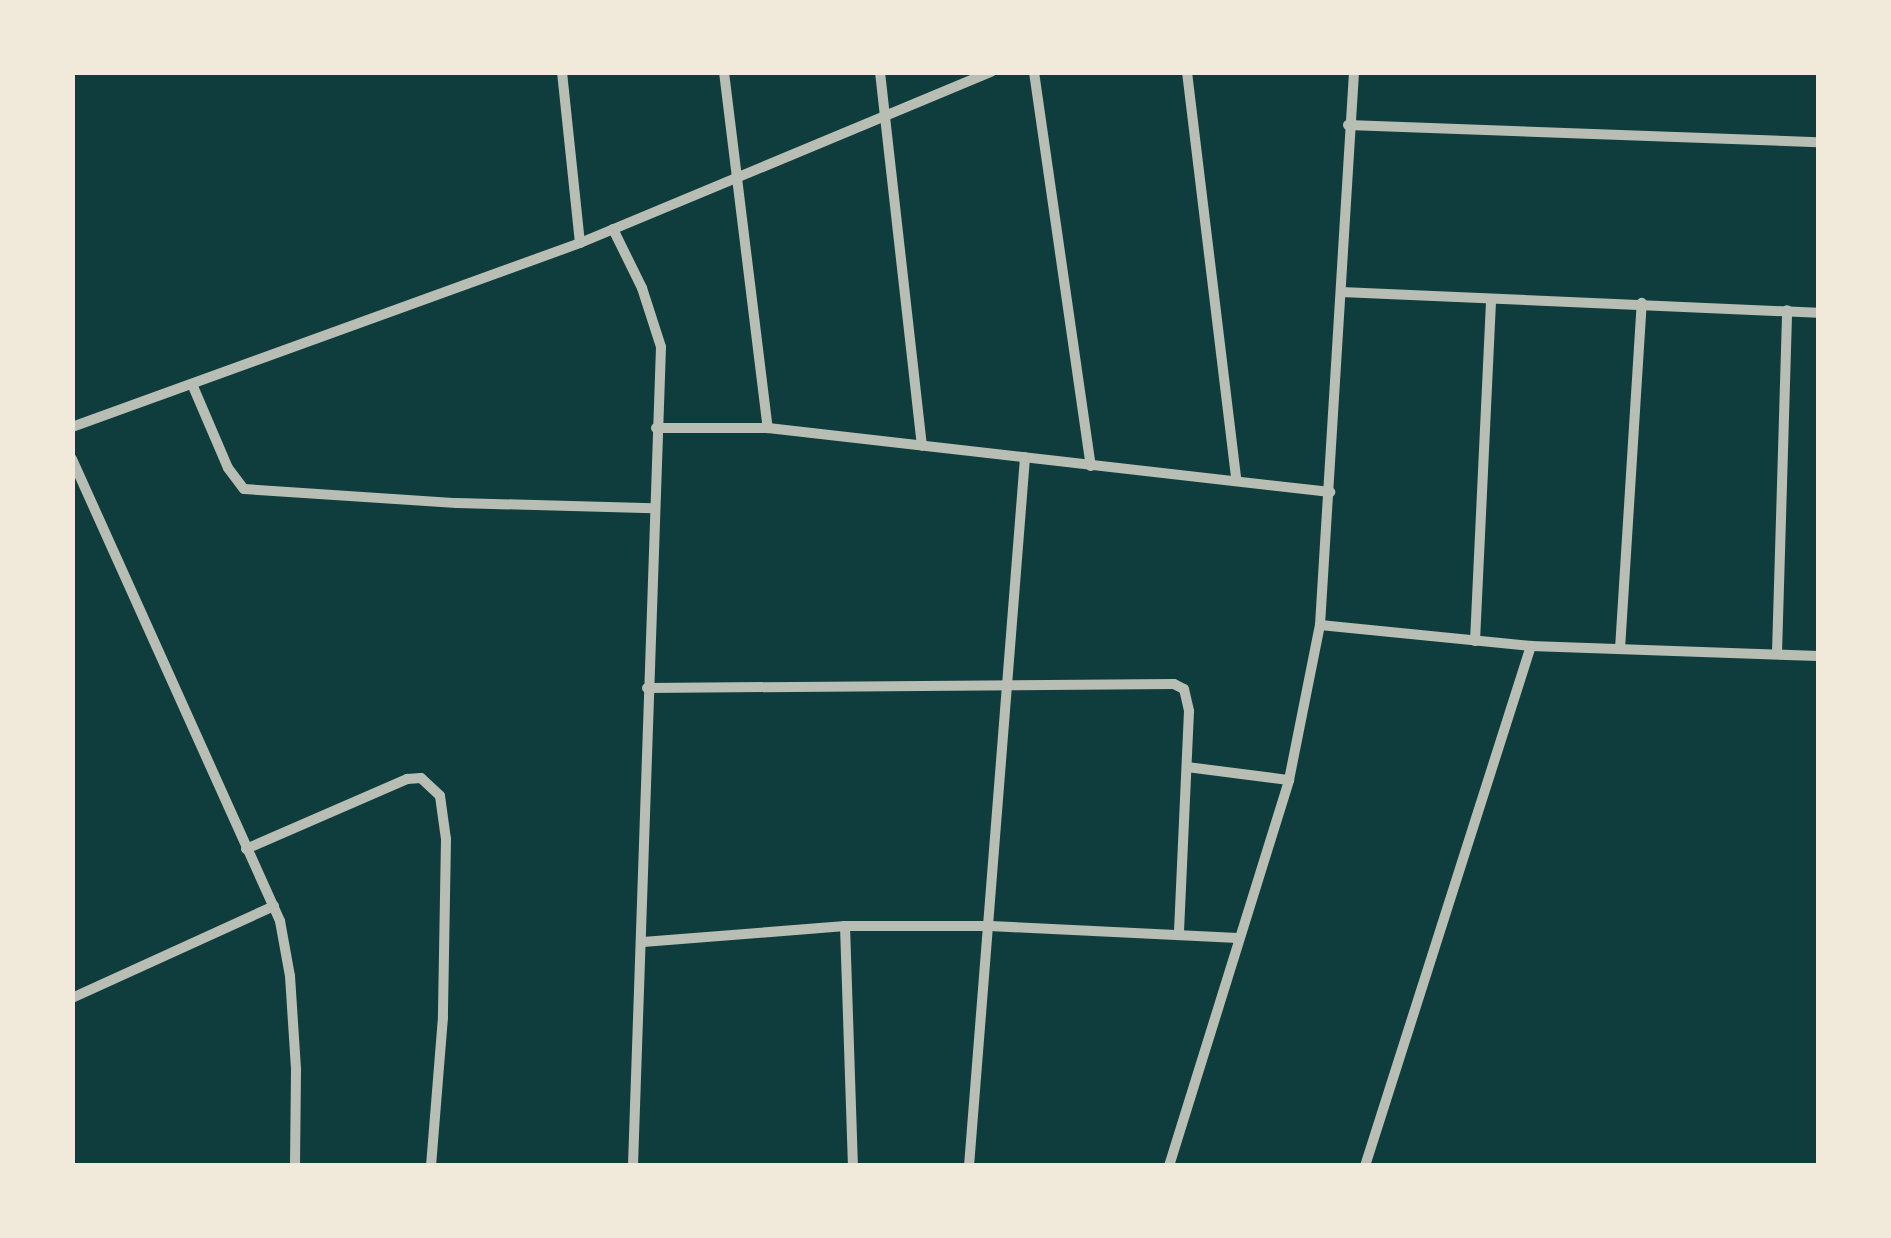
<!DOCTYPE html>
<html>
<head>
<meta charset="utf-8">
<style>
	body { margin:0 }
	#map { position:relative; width:1891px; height:1238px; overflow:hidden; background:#0f3d3e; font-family:"Asap Condensed",sans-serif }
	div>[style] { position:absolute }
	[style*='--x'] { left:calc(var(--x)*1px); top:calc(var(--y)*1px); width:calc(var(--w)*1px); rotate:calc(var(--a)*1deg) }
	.minor>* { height:10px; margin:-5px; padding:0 5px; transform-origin:5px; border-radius:5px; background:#b8beb3 }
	span { translate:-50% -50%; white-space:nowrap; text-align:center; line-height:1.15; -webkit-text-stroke:10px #f1e9da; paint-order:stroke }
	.frame { position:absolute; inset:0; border:75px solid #f1e9da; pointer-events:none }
</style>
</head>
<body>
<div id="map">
	<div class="minor">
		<i style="--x:562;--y:72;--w:172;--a:84"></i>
		<i style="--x:724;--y:72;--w:359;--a:83"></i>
		<i style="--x:880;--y:72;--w:376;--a:83.6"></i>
		<i style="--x:1034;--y:72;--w:398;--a:81.8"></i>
		<i style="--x:1187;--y:72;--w:409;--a:83.1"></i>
		<i style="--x:1348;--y:125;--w:470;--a:2.1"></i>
		<i style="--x:613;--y:229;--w:66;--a:63.8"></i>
		<i style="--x:642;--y:288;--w:62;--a:72.1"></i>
		<i style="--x:661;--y:347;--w:819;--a:91.96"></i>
		<i style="--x:1341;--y:292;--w:477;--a:2.5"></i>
		<i style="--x:192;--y:384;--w:91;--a:66.8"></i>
		<i style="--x:228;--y:468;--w:26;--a:53"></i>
		<i style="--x:244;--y:489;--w:213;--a:3.8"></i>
		<i style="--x:457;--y:503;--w:196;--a:1.5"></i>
		<i style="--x:72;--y:427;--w:540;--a:-19.91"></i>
		<i style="--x:580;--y:243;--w:445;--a:-22.6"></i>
		<i style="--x:656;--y:428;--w:112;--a:0"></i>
		<i style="--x:768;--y:428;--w:566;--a:6.5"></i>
		<i style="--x:72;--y:459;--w:507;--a:65.76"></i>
		<i style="--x:280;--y:921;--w:56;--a:79.7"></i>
		<i style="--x:290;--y:976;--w:94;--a:86.3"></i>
		<i style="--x:296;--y:1070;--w:96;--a:90.6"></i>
		<i style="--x:1320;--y:625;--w:212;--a:5.7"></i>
		<i style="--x:1531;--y:646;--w:287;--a:2"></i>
		<i style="--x:1475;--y:641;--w:340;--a:-87.3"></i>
		<i style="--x:1620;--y:649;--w:347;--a:-86.4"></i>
		<i style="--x:1777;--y:653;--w:343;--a:-88.3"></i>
		<i style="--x:647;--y:688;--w:527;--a:-0.43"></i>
		<i style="--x:1174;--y:684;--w:11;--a:27"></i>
		<i style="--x:1184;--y:689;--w:23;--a:77"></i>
		<i style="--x:1189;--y:711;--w:222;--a:92.6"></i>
		<i style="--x:1187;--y:767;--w:103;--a:7.3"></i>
		<i style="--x:246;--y:849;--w:176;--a:-23.5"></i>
		<i style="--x:407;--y:779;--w:14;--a:-4"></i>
		<i style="--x:421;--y:778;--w:26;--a:43"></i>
		<i style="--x:440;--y:796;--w:43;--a:82.1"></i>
		<i style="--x:446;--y:839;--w:178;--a:91"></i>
		<i style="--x:443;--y:1017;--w:149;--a:94.6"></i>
		<i style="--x:845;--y:926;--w:240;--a:88.1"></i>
		<i style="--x:643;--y:942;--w:203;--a:-4.5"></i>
		<i style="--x:845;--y:926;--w:145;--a:0"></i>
		<i style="--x:990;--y:926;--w:248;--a:2.8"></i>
		<i style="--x:72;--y:998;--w:222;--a:-24.5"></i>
		<i style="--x:969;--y:1166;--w:711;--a:-85.48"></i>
		<i style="--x:1169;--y:1166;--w:404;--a:-72.7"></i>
		<i style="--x:1289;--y:780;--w:158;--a:-78.7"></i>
		<i style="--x:1320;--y:625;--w:554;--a:-86.48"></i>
		<i style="--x:1365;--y:1166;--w:546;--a:-72.3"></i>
	</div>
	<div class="frame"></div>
</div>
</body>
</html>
